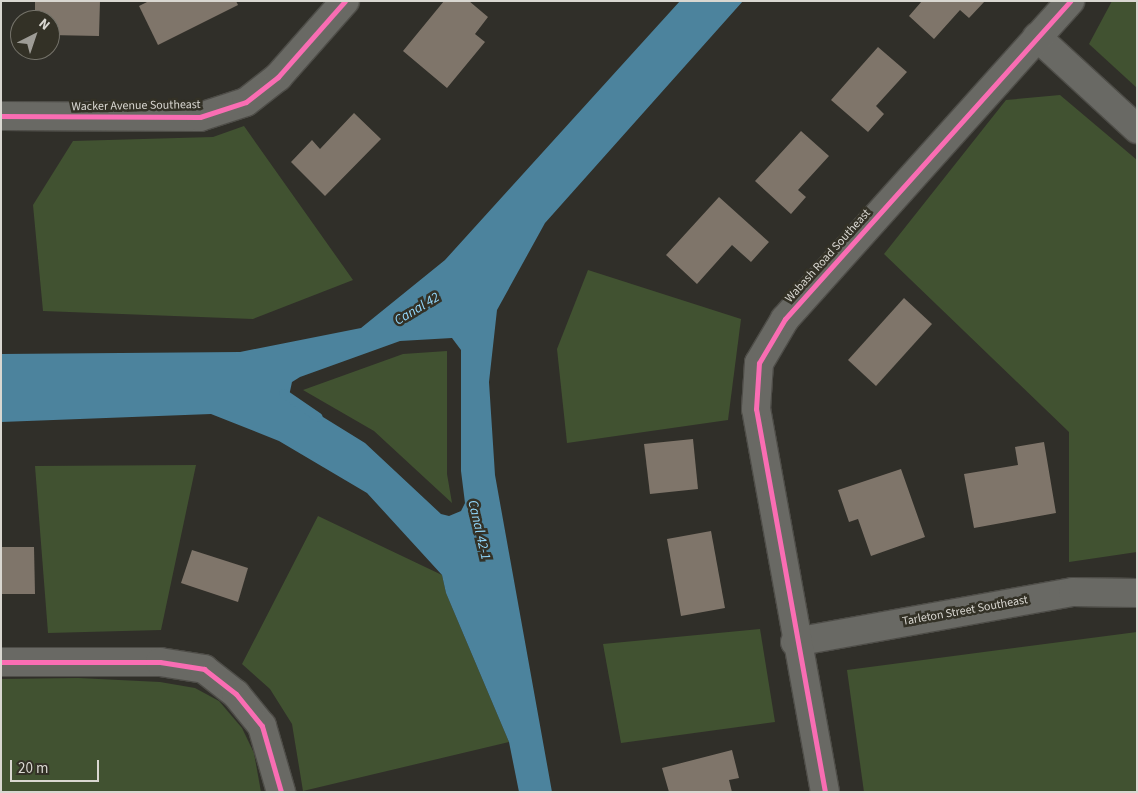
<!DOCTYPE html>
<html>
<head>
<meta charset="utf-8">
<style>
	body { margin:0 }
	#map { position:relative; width:1138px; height:793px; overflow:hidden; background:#302f29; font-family:"Source Sans 3",sans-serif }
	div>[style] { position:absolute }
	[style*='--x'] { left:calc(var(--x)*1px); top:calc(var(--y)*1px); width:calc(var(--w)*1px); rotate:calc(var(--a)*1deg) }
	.green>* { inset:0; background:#415231 }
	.water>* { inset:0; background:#4c839d }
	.stream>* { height:9px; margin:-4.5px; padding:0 4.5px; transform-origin:4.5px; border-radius:4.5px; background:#4c839d }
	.building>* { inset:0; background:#7f756a }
	.roads { filter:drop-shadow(1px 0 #4e4d48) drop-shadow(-1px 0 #4e4d48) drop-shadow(0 1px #4e4d48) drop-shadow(0 -1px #4e4d48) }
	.minor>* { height:28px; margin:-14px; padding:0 14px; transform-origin:14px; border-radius:14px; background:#696964 }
	.cycleway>* { height:5px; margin:-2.5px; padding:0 2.5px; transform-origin:2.5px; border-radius:2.5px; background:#f96db3 }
	span { translate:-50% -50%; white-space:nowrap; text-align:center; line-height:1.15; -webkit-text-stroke:5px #333126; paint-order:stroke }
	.street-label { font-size:12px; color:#d9d7d1 }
	.water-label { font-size:14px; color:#92d7fb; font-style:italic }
	.frame { position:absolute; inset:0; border:2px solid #d9d7d1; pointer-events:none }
	.north { position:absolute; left:10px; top:10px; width:50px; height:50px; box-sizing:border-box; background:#333126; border:1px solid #75736a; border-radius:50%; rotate:41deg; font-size:14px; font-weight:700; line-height:20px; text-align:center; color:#d9d7d1 }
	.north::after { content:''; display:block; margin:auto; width:18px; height:22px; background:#9e9c96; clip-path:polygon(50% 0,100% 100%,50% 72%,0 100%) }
	.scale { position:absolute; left:10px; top:760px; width:89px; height:22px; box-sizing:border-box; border:2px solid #d9d7d1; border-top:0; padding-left:6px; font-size:15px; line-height:18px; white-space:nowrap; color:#d9d7d1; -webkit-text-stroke:4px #333126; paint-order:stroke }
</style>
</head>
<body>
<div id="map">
	<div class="green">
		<i style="clip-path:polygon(1112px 1px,1137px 1px,1137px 88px,1089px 44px)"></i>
		<i style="clip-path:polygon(1060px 95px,1137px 160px,1137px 552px,1069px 562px,1069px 432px,884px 254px,1006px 100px)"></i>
		<i style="clip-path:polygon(244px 126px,353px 280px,253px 319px,43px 311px,33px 205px,73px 141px,213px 137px)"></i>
		<i style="clip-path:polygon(588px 270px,741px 319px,728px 420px,567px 443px,557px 349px)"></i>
		<i style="clip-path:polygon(447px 351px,447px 474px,452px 503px,374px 431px,303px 390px,403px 354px)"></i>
		<i style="clip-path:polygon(196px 465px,161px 630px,48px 633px,35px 466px)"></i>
		<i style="clip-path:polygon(318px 516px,442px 575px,446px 593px,509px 742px,303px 791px,292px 724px,270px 689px,242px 664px)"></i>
		<i style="clip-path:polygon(760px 629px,775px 722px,621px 743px,603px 644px)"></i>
		<i style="clip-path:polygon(1137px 632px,1137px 792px,864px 792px,847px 670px)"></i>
		<i style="clip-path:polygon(78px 678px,160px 682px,195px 688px,219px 701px,242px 728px,254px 753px,261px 792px,1px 792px,1px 679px)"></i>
	</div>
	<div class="water">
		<i style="clip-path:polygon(evenodd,680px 1px,743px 1px,545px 223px,497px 310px,489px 382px,495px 475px,552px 792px,519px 792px,509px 742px,446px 593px,442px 575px,367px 493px,279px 441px,211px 414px,1px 422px,1px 354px,240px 352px,361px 328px,445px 260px,680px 1px,452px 338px,461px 350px,461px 471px,465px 503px,461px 511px,449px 516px,441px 514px,365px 443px,289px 396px,292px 382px,300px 377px,400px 341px,452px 338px)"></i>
	</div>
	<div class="stream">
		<i style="--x:283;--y:393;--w:42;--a:34.4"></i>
	</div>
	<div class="building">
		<i style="clip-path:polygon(35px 1px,100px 1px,99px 36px,50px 35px,50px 20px,35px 20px)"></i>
		<i style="clip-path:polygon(149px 1px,236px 1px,238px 5px,158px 45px,139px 6px)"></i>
		<i style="clip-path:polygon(444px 1px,469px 1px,488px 17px,475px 34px,485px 42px,447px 88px,403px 51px)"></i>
		<i style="clip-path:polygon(922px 1px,985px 1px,969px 18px,960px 10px,934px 39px,909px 16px)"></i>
		<i style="clip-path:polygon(878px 47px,907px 72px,876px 106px,884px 114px,868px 132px,831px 100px)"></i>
		<i style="clip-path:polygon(354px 113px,381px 139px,325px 196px,291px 162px,312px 140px,320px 149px)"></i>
		<i style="clip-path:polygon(801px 131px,829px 156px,798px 190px,806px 197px,791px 214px,755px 181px)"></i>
		<i style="clip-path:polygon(719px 197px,769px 242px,751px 262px,732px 245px,697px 284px,666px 255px)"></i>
		<i style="clip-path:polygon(904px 298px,932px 324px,876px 386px,848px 360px)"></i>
		<i style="clip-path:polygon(693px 439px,698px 489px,650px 494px,644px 444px)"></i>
		<i style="clip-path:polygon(1044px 442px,1056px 513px,974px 528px,964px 474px,1018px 465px,1015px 447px)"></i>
		<i style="clip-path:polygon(901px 469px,925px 537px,871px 556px,858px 519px,849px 522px,838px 490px)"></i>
		<i style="clip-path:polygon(711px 531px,725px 608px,681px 616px,667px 539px)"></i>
		<i style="clip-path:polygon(1px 547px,34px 547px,35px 594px,1px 594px)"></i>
		<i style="clip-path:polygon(192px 550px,248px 568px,238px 602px,181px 583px)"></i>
		<i style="clip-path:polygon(732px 750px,739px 778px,729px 780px,732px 792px,669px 792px,662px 768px)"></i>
	</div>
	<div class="roads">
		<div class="minor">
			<i style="--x:1037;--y:37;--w:136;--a:42.6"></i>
			<i style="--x:1;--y:116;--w:199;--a:0.3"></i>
			<i style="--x:200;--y:117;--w:48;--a:-18.1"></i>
			<i style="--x:246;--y:102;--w:41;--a:-38"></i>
			<i style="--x:278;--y:77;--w:101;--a:-48.6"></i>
			<i style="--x:795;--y:642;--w:282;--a:-10.2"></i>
			<i style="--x:1073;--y:592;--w:64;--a:0.9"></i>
			<i style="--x:1;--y:662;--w:159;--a:0"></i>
			<i style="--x:160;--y:662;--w:45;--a:9"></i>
			<i style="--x:204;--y:669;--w:41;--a:38"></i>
			<i style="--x:236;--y:694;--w:41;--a:50.9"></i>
			<i style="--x:262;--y:726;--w:69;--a:73.9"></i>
			<i style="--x:825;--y:792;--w:389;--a:-100.2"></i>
			<i style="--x:756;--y:409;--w:46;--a:-86.3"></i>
			<i style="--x:759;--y:363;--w:51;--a:-59.4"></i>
			<i style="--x:785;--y:319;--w:427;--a:-48.1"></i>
		</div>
	</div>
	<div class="cycleway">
		<i style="--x:1;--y:116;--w:199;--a:0.3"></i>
		<i style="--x:200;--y:117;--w:48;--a:-18.1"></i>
		<i style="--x:246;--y:102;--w:41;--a:-38"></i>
		<i style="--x:278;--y:77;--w:101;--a:-48.6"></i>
		<i style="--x:1;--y:662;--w:159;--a:0"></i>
		<i style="--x:160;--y:662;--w:45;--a:9"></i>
		<i style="--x:204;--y:669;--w:41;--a:38"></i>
		<i style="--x:236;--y:694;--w:41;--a:50.9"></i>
		<i style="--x:262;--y:726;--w:69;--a:73.9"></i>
		<i style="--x:825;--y:792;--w:389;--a:-100.2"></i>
		<i style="--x:756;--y:409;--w:46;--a:-86.3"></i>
		<i style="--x:759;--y:363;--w:51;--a:-59.4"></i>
		<i style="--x:785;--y:319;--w:427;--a:-48.1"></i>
	</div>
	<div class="street-label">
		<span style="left:136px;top:106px;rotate:-1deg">Wacker Avenue Southeast</span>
		<span style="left:828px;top:256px;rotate:-48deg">Wabash Road Southeast</span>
		<span style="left:965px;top:611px;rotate:-10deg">Tarleton Street Southeast</span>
	</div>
	<div class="water-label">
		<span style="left:417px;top:309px;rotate:-31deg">Canal 42</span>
		<span style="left:479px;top:530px;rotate:77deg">Canal 42-1</span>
	</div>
	<div class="frame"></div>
	<div class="north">N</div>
	<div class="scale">20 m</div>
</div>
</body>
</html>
